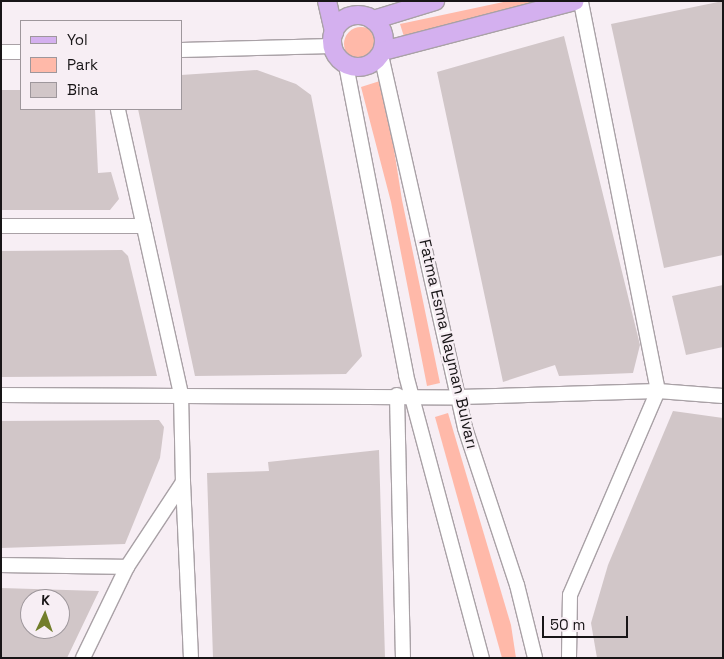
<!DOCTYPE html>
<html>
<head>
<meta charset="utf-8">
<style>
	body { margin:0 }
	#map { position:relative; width:724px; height:659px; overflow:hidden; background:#f7eef4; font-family:"Space Grotesk",sans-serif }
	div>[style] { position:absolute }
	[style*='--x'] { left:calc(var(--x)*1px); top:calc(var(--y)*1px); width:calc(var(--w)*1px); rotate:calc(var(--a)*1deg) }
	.green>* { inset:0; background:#ffb9a9 }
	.round { border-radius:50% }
	.building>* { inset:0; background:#d1c6c8 }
	.roads { filter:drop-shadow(1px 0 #a9a1a6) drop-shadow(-1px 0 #a9a1a6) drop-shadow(0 1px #a9a1a6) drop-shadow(0 -1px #a9a1a6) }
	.minor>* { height:14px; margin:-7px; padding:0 7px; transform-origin:7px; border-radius:7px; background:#fff }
	.major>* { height:18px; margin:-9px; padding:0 9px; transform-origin:9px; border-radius:9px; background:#d4b0ef }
	.major>.ring { margin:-9px; padding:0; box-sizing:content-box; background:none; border:18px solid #d4b0ef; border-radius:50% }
	span { translate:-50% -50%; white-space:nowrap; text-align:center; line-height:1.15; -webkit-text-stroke:4.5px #f7eef4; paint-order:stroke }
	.street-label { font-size:16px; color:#181517 }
	.frame { position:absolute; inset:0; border:2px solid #181517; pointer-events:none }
	.legend { position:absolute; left:20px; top:20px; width:162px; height:90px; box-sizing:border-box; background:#f7eef4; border:1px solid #9e979c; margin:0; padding:6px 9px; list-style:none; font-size:15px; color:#181517 }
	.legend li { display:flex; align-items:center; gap:10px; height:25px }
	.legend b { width:25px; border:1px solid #9e979c }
	.north { position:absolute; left:20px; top:589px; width:50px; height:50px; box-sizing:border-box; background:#f7eef4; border:1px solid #9e979c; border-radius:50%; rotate:3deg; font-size:14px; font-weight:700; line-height:20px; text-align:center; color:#181517 }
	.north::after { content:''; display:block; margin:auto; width:18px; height:22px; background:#727e2b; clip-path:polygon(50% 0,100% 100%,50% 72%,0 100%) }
	.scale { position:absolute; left:542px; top:616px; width:86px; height:22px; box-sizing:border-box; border:2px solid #181517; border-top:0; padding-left:6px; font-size:15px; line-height:18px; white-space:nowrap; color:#181517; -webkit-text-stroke:4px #f7eef4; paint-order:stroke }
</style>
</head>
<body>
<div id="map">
	<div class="green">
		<i style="clip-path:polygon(508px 1px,537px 1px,406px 43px,400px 24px)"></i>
		<i class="round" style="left:344px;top:27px;width:34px;height:34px"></i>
		<i style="clip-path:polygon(383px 80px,402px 200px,440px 383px,427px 386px,391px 202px,361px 87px)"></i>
		<i style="clip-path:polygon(448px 413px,511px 625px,516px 658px,502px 658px,435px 417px)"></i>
	</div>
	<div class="building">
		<i style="clip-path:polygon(723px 1px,723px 255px,664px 268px,611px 24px)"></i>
		<i style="clip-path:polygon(564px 36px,640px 345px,633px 373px,559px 376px,555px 365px,503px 382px,437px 72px)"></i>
		<i style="clip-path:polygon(257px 70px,296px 84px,311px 95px,362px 356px,346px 374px,195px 376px,138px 109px,181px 109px,181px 75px)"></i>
		<i style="clip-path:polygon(1px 90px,21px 90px,21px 109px,95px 109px,98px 173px,111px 172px,119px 199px,110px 210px,1px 210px)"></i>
		<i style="clip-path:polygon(122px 250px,128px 256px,157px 376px,1px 377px,1px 251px)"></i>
		<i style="clip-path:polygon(723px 285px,723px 347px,686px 355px,672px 296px)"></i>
		<i style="clip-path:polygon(673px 411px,723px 418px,723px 658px,597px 658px,591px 623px,608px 565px)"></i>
		<i style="clip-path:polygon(159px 420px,164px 427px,160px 458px,125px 544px,1px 548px,1px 421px)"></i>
		<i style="clip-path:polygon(379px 450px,385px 658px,213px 658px,207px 473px,269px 471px,268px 462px)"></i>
		<i style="clip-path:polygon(evenodd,1px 588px,99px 591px,67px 658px,1px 658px,1px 588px,30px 599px,60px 599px,60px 629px,30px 629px,30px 599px)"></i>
	</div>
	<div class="roads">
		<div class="minor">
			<i style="--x:181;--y:50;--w:151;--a:-1.5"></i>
			<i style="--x:1;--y:52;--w:20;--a:0"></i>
			<i style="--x:381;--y:55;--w:382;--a:77.3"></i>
			<i style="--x:465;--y:428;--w:165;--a:71.7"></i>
			<i style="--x:517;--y:585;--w:75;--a:76.1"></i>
			<i style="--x:346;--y:65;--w:316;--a:79"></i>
			<i style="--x:406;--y:375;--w:293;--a:75"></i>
			<i style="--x:1;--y:226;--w:143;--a:0"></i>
			<i style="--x:1;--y:395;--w:458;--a:0.3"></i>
			<i style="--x:459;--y:397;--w:199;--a:-1.7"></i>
			<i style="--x:658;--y:391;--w:65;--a:4.4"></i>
			<i style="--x:397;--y:395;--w:263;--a:88.7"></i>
			<i style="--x:183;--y:482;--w:176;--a:87.4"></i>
			<i style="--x:1;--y:565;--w:126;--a:0.9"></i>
			<i style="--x:127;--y:567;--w:102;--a:-56.6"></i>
			<i style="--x:183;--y:482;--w:88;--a:-91.3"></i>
			<i style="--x:181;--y:394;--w:292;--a:-102.5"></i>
			<i style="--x:83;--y:658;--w:101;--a:-64.2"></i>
			<i style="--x:569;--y:658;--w:63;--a:-89.1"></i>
			<i style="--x:570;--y:595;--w:222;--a:-66.7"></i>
			<i style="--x:658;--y:391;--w:398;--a:-101.2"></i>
		</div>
		<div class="major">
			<i style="--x:327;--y:1;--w:32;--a:77"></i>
			<i class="ring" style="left:332px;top:15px;width:34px;height:34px"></i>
			<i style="--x:373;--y:20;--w:65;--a:-17"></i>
			<i style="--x:383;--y:51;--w:198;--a:-14.6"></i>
		</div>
	</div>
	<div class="street-label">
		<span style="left:448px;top:344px;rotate:77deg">Fatma Esma Nayman Bulvarı</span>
	</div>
	<div class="frame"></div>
	<ul class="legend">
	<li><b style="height:6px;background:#d4b0ef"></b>Yol</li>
	<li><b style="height:14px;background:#ffb9a9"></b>Park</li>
	<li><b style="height:14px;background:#d1c6c8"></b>Bina</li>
	</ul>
	<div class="north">K</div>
	<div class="scale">50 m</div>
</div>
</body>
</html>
